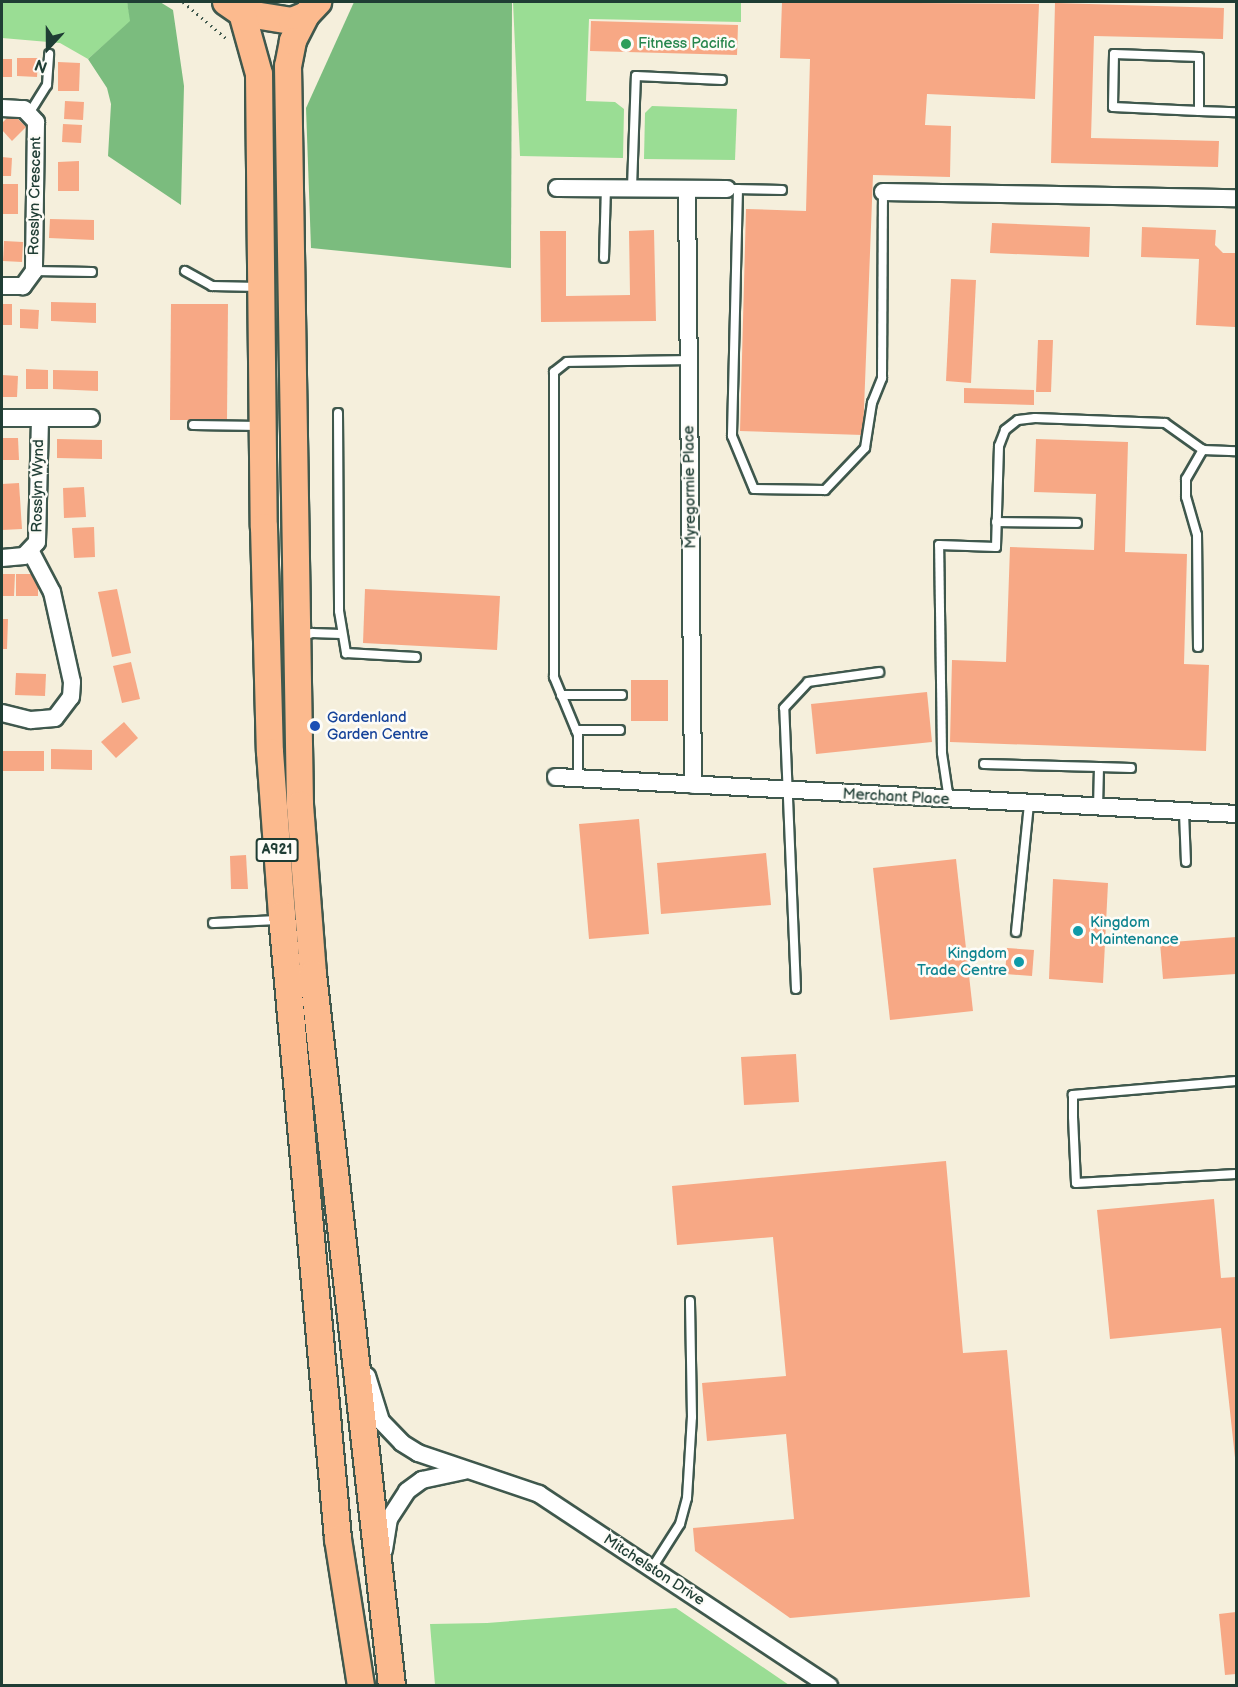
<!DOCTYPE html>
<html>
<head>
<meta charset="utf-8">
<style>
	body { margin:0 }
	#map { position:relative; width:1238px; height:1687px; overflow:hidden; background:#f5efdc; font-family:"Balsamiq Sans",sans-serif }
	div>[style] { position:absolute }
	[style*='--x'] { left:calc(var(--x)*1px); top:calc(var(--y)*1px); width:calc(var(--w)*1px); rotate:calc(var(--a)*1deg) }
	.green>* { inset:0; background:#9add94 }
	.forest>* { inset:0; background:#7bbc7e }
	.building>* { inset:0; background:#f7a885 }
	.path>* { height:3px; margin-top:-1.5px; transform-origin:0; background:repeating-linear-gradient(90deg,#3f584d 0 1.5px,transparent 0 6px) }
	.roads { filter:drop-shadow(2px 0 #3f584d) drop-shadow(-2px 0 #3f584d) drop-shadow(0 2px #3f584d) drop-shadow(0 -2px #3f584d) }
	.service>* { height:8px; margin:-4px; padding:0 4px; transform-origin:4px; border-radius:4px; background:#fff }
	.minor>* { height:16px; margin:-8px; padding:0 8px; transform-origin:8px; border-radius:8px; background:#fff }
	.primary>* { height:26px; margin:-13px; padding:0 13px; transform-origin:13px; border-radius:13px; background:#fcba8e }
	.dots>* { width:16px; height:16px; translate:-50% -50%; box-sizing:border-box; border:3px solid #fdfcf7; border-radius:50% }
	span { translate:-50% -50%; white-space:nowrap; text-align:center; line-height:1.15; -webkit-text-stroke:5px #fdfcf7; paint-order:stroke }
	.shield-label span { padding:2px 4px; background:#fdfcf7; border:2px solid; border-radius:4px; -webkit-text-stroke-width:0 }
	.shield-label { font-size:14px; color:#1f3d34; font-weight:700 }
	.leisure-label { font-size:15px; color:#27864d }
	.left { translate:0 -50%; text-align:left }
	.street-label { font-size:15px; color:#1f3d34 }
	.transit-label { font-size:15px; color:#164399 }
	.culture-label { font-size:15px; color:#0d838f }
	.right { translate:-100% -50%; text-align:right }
	.frame { position:absolute; inset:0; border:3px solid #1f3d34; pointer-events:none }
	.north { position:absolute; left:18px; top:18px; width:60px; height:60px; -webkit-text-stroke:4px #fdfcf7; paint-order:stroke; rotate:201deg; font-size:16px; font-weight:700; line-height:24px; text-align:center; color:#1f3d34 }
	.north::after { content:''; display:block; margin:auto; width:21px; height:27px; background:#1f3d34; clip-path:polygon(50% 0,100% 100%,50% 72%,0 100%) }
</style>
</head>
<body>
<div id="map">
	<div class="green">
		<i style="clip-path:polygon(2px 2px,127px 2px,131px 21px,88px 59px,60px 43px,2px 38px)"></i>
		<i style="clip-path:polygon(513px 2px,741px 2px,741px 22px,589px 19px,586px 101px,615px 102px,624px 109px,623px 158px,520px 156px)"></i>
		<i style="clip-path:polygon(652px 106px,737px 109px,735px 160px,644px 159px,645px 113px)"></i>
		<i style="clip-path:polygon(676px 1608px,789px 1685px,435px 1685px,430px 1624px,487px 1623px)"></i>
	</div>
	<div class="forest">
		<i style="clip-path:polygon(127px 2px,160px 2px,173px 10px,184px 86px,181px 205px,108px 156px,111px 104px,107px 88px,88px 59px,130px 21px)"></i>
		<i style="clip-path:polygon(354px 2px,512px 2px,511px 268px,311px 248px,306px 108px)"></i>
	</div>
	<div class="building">
		<i style="clip-path:polygon(782px 2px,1039px 4px,1035px 99px,927px 94px,925px 125px,951px 126px,950px 177px,873px 175px,863px 435px,740px 431px,746px 209px,806px 211px,810px 59px,780px 58px)"></i>
		<i style="clip-path:polygon(1055px 3px,1224px 8px,1223px 39px,1094px 36px,1091px 138px,1219px 141px,1218px 167px,1051px 163px)"></i>
		<i style="clip-path:polygon(591px 21px,738px 25px,737px 55px,590px 51px)"></i>
		<i style="clip-path:polygon(17px 58px,38px 58px,37px 77px,17px 76px)"></i>
		<i style="clip-path:polygon(2px 59px,12px 59px,12px 77px,2px 77px)"></i>
		<i style="clip-path:polygon(58px 62px,80px 63px,79px 91px,58px 91px)"></i>
		<i style="clip-path:polygon(65px 101px,84px 102px,83px 120px,64px 119px)"></i>
		<i style="clip-path:polygon(12px 113px,26px 127px,12px 141px,2px 130px,2px 123px)"></i>
		<i style="clip-path:polygon(63px 124px,82px 125px,81px 143px,62px 142px)"></i>
		<i style="clip-path:polygon(2px 157px,12px 158px,11px 176px,2px 176px)"></i>
		<i style="clip-path:polygon(79px 161px,79px 191px,58px 191px,58px 162px)"></i>
		<i style="clip-path:polygon(2px 184px,18px 184px,18px 214px,2px 214px)"></i>
		<i style="clip-path:polygon(50px 219px,94px 220px,94px 240px,49px 238px)"></i>
		<i style="clip-path:polygon(992px 223px,1090px 227px,1089px 257px,990px 253px)"></i>
		<i style="clip-path:polygon(1142px 227px,1216px 230px,1215px 245px,1223px 253px,1236px 253px,1235px 327px,1196px 325px,1199px 259px,1141px 257px)"></i>
		<i style="clip-path:polygon(654px 230px,656px 321px,541px 322px,540px 231px,566px 231px,566px 296px,630px 295px,629px 231px)"></i>
		<i style="clip-path:polygon(4px 241px,23px 242px,22px 262px,3px 261px)"></i>
		<i style="clip-path:polygon(951px 279px,976px 280px,971px 383px,946px 381px)"></i>
		<i style="clip-path:polygon(51px 302px,96px 303px,96px 323px,51px 321px)"></i>
		<i style="clip-path:polygon(2px 304px,12px 304px,12px 325px,2px 325px)"></i>
		<i style="clip-path:polygon(171px 304px,228px 304px,227px 420px,170px 420px)"></i>
		<i style="clip-path:polygon(20px 309px,39px 310px,38px 329px,20px 328px)"></i>
		<i style="clip-path:polygon(1038px 340px,1053px 340px,1051px 392px,1036px 392px)"></i>
		<i style="clip-path:polygon(26px 369px,48px 370px,48px 389px,26px 389px)"></i>
		<i style="clip-path:polygon(53px 370px,98px 371px,98px 391px,53px 389px)"></i>
		<i style="clip-path:polygon(2px 375px,18px 376px,17px 397px,2px 397px)"></i>
		<i style="clip-path:polygon(964px 388px,1034px 390px,1034px 405px,964px 403px)"></i>
		<i style="clip-path:polygon(2px 438px,18px 438px,19px 460px,2px 460px)"></i>
		<i style="clip-path:polygon(57px 439px,102px 440px,102px 459px,57px 458px)"></i>
		<i style="clip-path:polygon(1036px 439px,1128px 442px,1125px 552px,1187px 554px,1184px 664px,1209px 665px,1206px 751px,950px 742px,952px 660px,1006px 662px,1010px 547px,1094px 550px,1096px 494px,1034px 492px)"></i>
		<i style="clip-path:polygon(19px 483px,22px 529px,2px 530px,2px 484px)"></i>
		<i style="clip-path:polygon(84px 487px,86px 517px,64px 518px,63px 488px)"></i>
		<i style="clip-path:polygon(94px 527px,95px 557px,74px 558px,72px 528px)"></i>
		<i style="clip-path:polygon(2px 574px,15px 574px,14px 596px,2px 596px)"></i>
		<i style="clip-path:polygon(16px 574px,38px 574px,38px 596px,16px 596px)"></i>
		<i style="clip-path:polygon(117px 589px,131px 653px,112px 657px,98px 592px)"></i>
		<i style="clip-path:polygon(365px 589px,500px 596px,497px 650px,363px 643px)"></i>
		<i style="clip-path:polygon(2px 619px,8px 619px,7px 649px,2px 649px)"></i>
		<i style="clip-path:polygon(131px 662px,140px 699px,122px 703px,113px 666px)"></i>
		<i style="clip-path:polygon(16px 673px,46px 674px,45px 696px,15px 695px)"></i>
		<i style="clip-path:polygon(631px 680px,668px 680px,668px 721px,631px 721px)"></i>
		<i style="clip-path:polygon(927px 692px,932px 742px,816px 754px,811px 704px)"></i>
		<i style="clip-path:polygon(124px 722px,138px 738px,116px 758px,101px 742px)"></i>
		<i style="clip-path:polygon(51px 749px,92px 750px,92px 770px,51px 769px)"></i>
		<i style="clip-path:polygon(2px 751px,44px 751px,44px 771px,2px 771px)"></i>
		<i style="clip-path:polygon(639px 819px,649px 934px,589px 939px,579px 824px)"></i>
		<i style="clip-path:polygon(766px 853px,771px 905px,661px 914px,657px 863px)"></i>
		<i style="clip-path:polygon(246px 855px,248px 889px,231px 889px,230px 856px)"></i>
		<i style="clip-path:polygon(956px 859px,973px 1011px,890px 1020px,873px 868px)"></i>
		<i style="clip-path:polygon(1053px 879px,1108px 883px,1103px 983px,1049px 979px)"></i>
		<i style="clip-path:polygon(1236px 937px,1236px 974px,1163px 979px,1160px 943px)"></i>
		<i style="clip-path:polygon(1007px 948px,1034px 950px,1032px 976px,1005px 974px)"></i>
		<i style="clip-path:polygon(796px 1054px,799px 1102px,744px 1105px,741px 1057px)"></i>
		<i style="clip-path:polygon(946px 1161px,963px 1353px,1007px 1350px,1030px 1597px,790px 1618px,695px 1551px,693px 1528px,794px 1519px,786px 1434px,707px 1441px,702px 1383px,786px 1376px,773px 1237px,677px 1245px,672px 1186px)"></i>
		<i style="clip-path:polygon(1214px 1199px,1221px 1278px,1236px 1277px,1236px 1467px,1221px 1328px,1110px 1339px,1097px 1210px)"></i>
		<i style="clip-path:polygon(1236px 1612px,1236px 1674px,1225px 1675px,1219px 1614px)"></i>
	</div>
	<div class="path">
		<i style="--x:183;--y:2;--w:57;--a:40.1"></i>
	</div>
	<div class="roads">
		<div class="service">
			<i style="--x:1199;--y:111;--w:54;--a:-90"></i>
			<i style="--x:1199;--y:57;--w:85;--a:-178"></i>
			<i style="--x:1114;--y:54;--w:53;--a:91.1"></i>
			<i style="--x:1113;--y:107;--w:86;--a:2.7"></i>
			<i style="--x:1199;--y:111;--w:37;--a:2"></i>
			<i style="--x:30;--y:112;--w:32;--a:-58"></i>
			<i style="--x:47;--y:85;--w:31;--a:-86"></i>
			<i style="--x:632;--y:188;--w:112;--a:-88"></i>
			<i style="--x:636;--y:76;--w:86;--a:2.7"></i>
			<i style="--x:735;--y:189;--w:47;--a:1.2"></i>
			<i style="--x:738;--y:189;--w:247;--a:91.4"></i>
			<i style="--x:732;--y:436;--w:57;--a:67.5"></i>
			<i style="--x:754;--y:489;--w:71;--a:0.8"></i>
			<i style="--x:825;--y:490;--w:58;--a:-46.4"></i>
			<i style="--x:865;--y:448;--w:46;--a:-81.2"></i>
			<i style="--x:872;--y:403;--w:27;--a:-68"></i>
			<i style="--x:882;--y:378;--w:186;--a:-89.7"></i>
			<i style="--x:604;--y:258;--w:70;--a:-88.4"></i>
			<i style="--x:34;--y:271;--w:58;--a:1"></i>
			<i style="--x:185;--y:271;--w:31;--a:29"></i>
			<i style="--x:212;--y:286;--w:47;--a:1.2"></i>
			<i style="--x:338;--y:413;--w:198;--a:89.7"></i>
			<i style="--x:339;--y:611;--w:43;--a:80.5"></i>
			<i style="--x:346;--y:653;--w:70;--a:3.3"></i>
			<i style="--x:193;--y:425;--w:67;--a:0.9"></i>
			<i style="--x:996;--y:522;--w:81;--a:0.7"></i>
			<i style="--x:301;--y:637;--w:12;--a:-20"></i>
			<i style="--x:312;--y:633;--w:29;--a:2"></i>
			<i style="--x:1198;--y:647;--w:112;--a:-90.5"></i>
			<i style="--x:1197;--y:535;--w:40;--a:-106"></i>
			<i style="--x:1186;--y:497;--w:18;--a:-90"></i>
			<i style="--x:1186;--y:479;--w:34;--a:-60"></i>
			<i style="--x:561;--y:695;--w:61;--a:0"></i>
			<i style="--x:576;--y:730;--w:44;--a:0"></i>
			<i style="--x:984;--y:764;--w:115;--a:1.5"></i>
			<i style="--x:578;--y:778;--w:43;--a:-90"></i>
			<i style="--x:578;--y:735;--w:63;--a:-112.5"></i>
			<i style="--x:554;--y:677;--w:305;--a:-90"></i>
			<i style="--x:554;--y:372;--w:16;--a:-38"></i>
			<i style="--x:567;--y:362;--w:121;--a:-0.9"></i>
			<i style="--x:949;--y:800;--w:48;--a:-98.5"></i>
			<i style="--x:942;--y:753;--w:208;--a:-90.8"></i>
			<i style="--x:939;--y:545;--w:57;--a:2"></i>
			<i style="--x:996;--y:547;--w:101;--a:-88.3"></i>
			<i style="--x:999;--y:446;--w:17;--a:-69"></i>
			<i style="--x:1005;--y:430;--w:16;--a:-38"></i>
			<i style="--x:1018;--y:420;--w:17;--a:-7"></i>
			<i style="--x:1035;--y:418;--w:130;--a:2.2"></i>
			<i style="--x:1165;--y:423;--w:47;--a:35.4"></i>
			<i style="--x:1203;--y:450;--w:33;--a:2"></i>
			<i style="--x:1098;--y:808;--w:41;--a:-88.6"></i>
			<i style="--x:1099;--y:767;--w:32;--a:2"></i>
			<i style="--x:1184;--y:813;--w:49;--a:87.7"></i>
			<i style="--x:213;--y:923;--w:66;--a:-2.6"></i>
			<i style="--x:1016;--y:932;--w:129;--a:-84.2"></i>
			<i style="--x:796;--y:989;--w:281;--a:-92.4"></i>
			<i style="--x:784;--y:708;--w:35;--a:-47"></i>
			<i style="--x:808;--y:682;--w:72;--a:-8"></i>
			<i style="--x:1236;--y:1081;--w:164;--a:175.1"></i>
			<i style="--x:1073;--y:1095;--w:22;--a:90"></i>
			<i style="--x:1073;--y:1117;--w:66;--a:87.4"></i>
			<i style="--x:1076;--y:1183;--w:160;--a:-3.2"></i>
			<i style="--x:652;--y:1568;--w:52;--a:-57.5"></i>
			<i style="--x:680;--y:1524;--w:27;--a:-75"></i>
			<i style="--x:687;--y:1498;--w:81;--a:-86.5"></i>
			<i style="--x:692;--y:1417;--w:116;--a:-91"></i>
		</div>
		<div class="minor">
			<i style="--x:2;--y:108;--w:22;--a:3"></i>
			<i style="--x:24;--y:109;--w:18;--a:47"></i>
			<i style="--x:36;--y:122;--w:149;--a:90.8"></i>
			<i style="--x:34;--y:271;--w:19;--a:126"></i>
			<i style="--x:23;--y:286;--w:21;--a:180"></i>
			<i style="--x:557;--y:188;--w:170;--a:0.3"></i>
			<i style="--x:687;--y:189;--w:596;--a:89.42"></i>
			<i style="--x:883;--y:192;--w:353;--a:1"></i>
			<i style="--x:2;--y:418;--w:89;--a:0"></i>
			<i style="--x:2;--y:558;--w:22;--a:-5"></i>
			<i style="--x:24;--y:556;--w:19;--a:-47"></i>
			<i style="--x:37;--y:542;--w:123;--a:-88.6"></i>
			<i style="--x:2;--y:713;--w:30;--a:14"></i>
			<i style="--x:31;--y:720;--w:24;--a:-5"></i>
			<i style="--x:55;--y:718;--w:26;--a:-53"></i>
			<i style="--x:71;--y:697;--w:15;--a:-86"></i>
			<i style="--x:72;--y:682;--w:92;--a:-102.5"></i>
			<i style="--x:52;--y:592;--w:45;--a:-117.7"></i>
			<i style="--x:556;--y:777;--w:681;--a:3.11"></i>
			<i style="--x:367;--y:1376;--w:47;--a:72.7"></i>
			<i style="--x:381;--y:1421;--w:30;--a:46"></i>
			<i style="--x:402;--y:1443;--w:19;--a:32"></i>
			<i style="--x:418;--y:1453;--w:128;--a:18.7"></i>
			<i style="--x:539;--y:1494;--w:348;--a:33.5"></i>
			<i style="--x:384;--y:1550;--w:31;--a:-81"></i>
			<i style="--x:389;--y:1519;--w:33;--a:-57"></i>
			<i style="--x:407;--y:1491;--w:19;--a:-36"></i>
			<i style="--x:422;--y:1480;--w:43;--a:-12.1"></i>
		</div>
		<div class="primary">
			<i style="--x:226;--y:2;--w:19;--a:35"></i>
			<i style="--x:242;--y:13;--w:51;--a:9.1"></i>
			<i style="--x:292;--y:21;--w:15;--a:-23"></i>
			<i style="--x:306;--y:15;--w:18;--a:-47"></i>
			<i style="--x:242;--y:13;--w:63;--a:74.4"></i>
			<i style="--x:259;--y:74;--w:453;--a:89.4"></i>
			<i style="--x:264;--y:527;--w:225;--a:88.5"></i>
			<i style="--x:270;--y:752;--w:163;--a:85.8"></i>
			<i style="--x:282;--y:915;--w:627;--a:84.87"></i>
			<i style="--x:338;--y:1539;--w:149;--a:81.1"></i>
			<i style="--x:306;--y:15;--w:29;--a:117"></i>
			<i style="--x:293;--y:41;--w:25;--a:101"></i>
			<i style="--x:288;--y:66;--w:739;--a:89.07"></i>
			<i style="--x:300;--y:805;--w:169;--a:85.6"></i>
			<i style="--x:313;--y:974;--w:716;--a:83.67"></i>
		</div>
	</div>
	<div class="dots">
		<i style="left:626px;top:44px;background:#2e9e5b"></i>
		<i style="left:315px;top:726px;background:#1a4fb4"></i>
		<i style="left:1078px;top:931px;background:#0f9aa8"></i>
		<i style="left:1019px;top:962px;background:#0f9aa8"></i>
	</div>
	<div class="shield-label">
		<span style="left:277px;top:850px">A921</span>
	</div>
	<div class="leisure-label">
		<span class="left" style="left:638px;top:44px">Fitness Pacific</span>
	</div>
	<div class="street-label">
		<span style="left:35px;top:196px;rotate:-89deg">Rosslyn Crescent</span>
		<span style="left:38px;top:486px;rotate:-89deg">Rosslyn Wynd</span>
		<span style="left:690px;top:487px;rotate:-91deg">Myregormie Place</span>
		<span style="left:896px;top:797px;rotate:3deg">Merchant Place</span>
		<span style="left:654px;top:1570px;rotate:33deg">Mitchelston Drive</span>
	</div>
	<div class="transit-label">
		<span class="left" style="left:327px;top:726px">Gardenland<br>Garden Centre</span>
	</div>
	<div class="culture-label">
		<span class="left" style="left:1090px;top:931px">Kingdom<br>Maintenance</span>
		<span class="right" style="left:1007px;top:962px">Kingdom<br>Trade Centre</span>
	</div>
	<div class="frame"></div>
	<div class="north">N</div>
</div>
</body>
</html>
